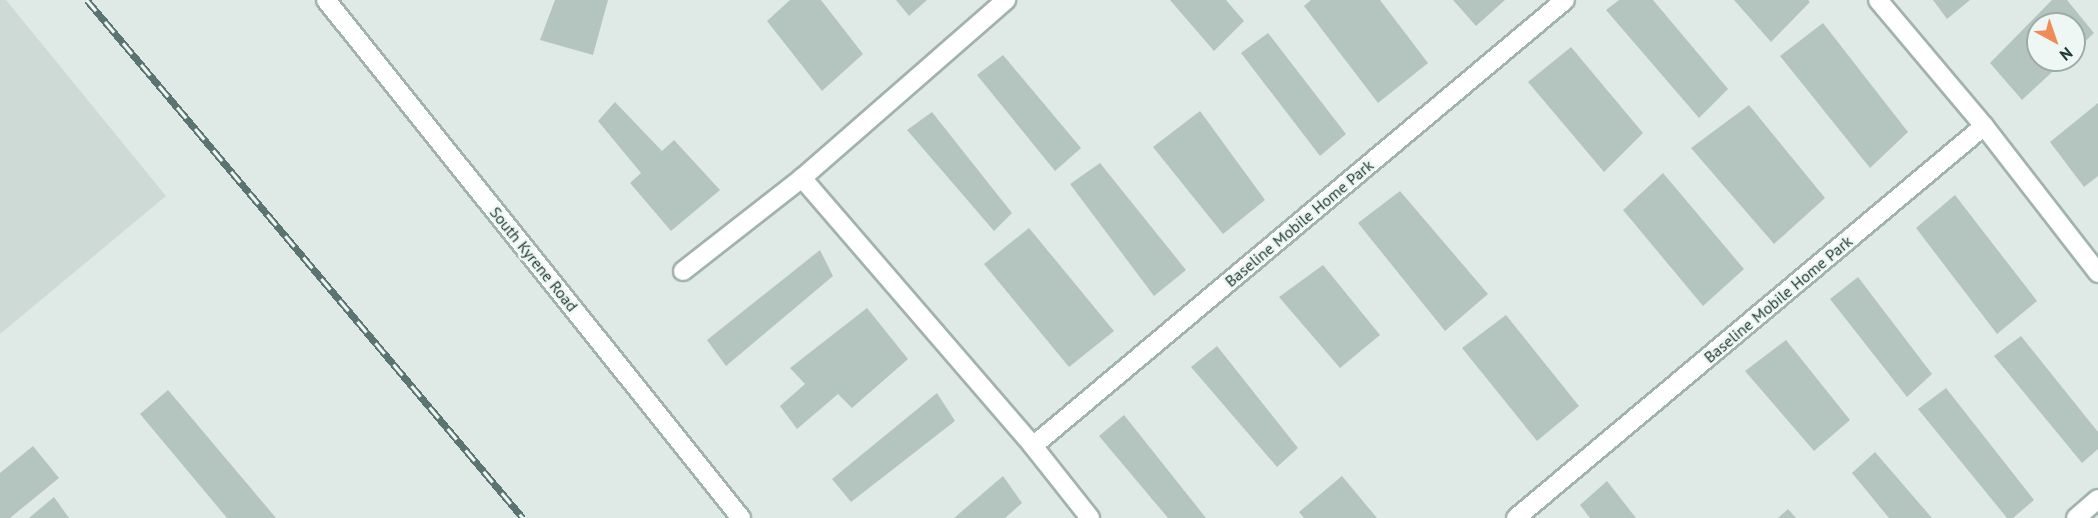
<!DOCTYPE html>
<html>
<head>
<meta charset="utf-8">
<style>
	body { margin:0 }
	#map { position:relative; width:2098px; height:518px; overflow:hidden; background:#dfeae6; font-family:"PT Sans",sans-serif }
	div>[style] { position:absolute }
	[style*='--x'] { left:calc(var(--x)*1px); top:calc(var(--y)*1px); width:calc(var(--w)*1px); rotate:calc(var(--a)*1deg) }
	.built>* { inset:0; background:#cddad5 }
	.building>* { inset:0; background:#b4c5bf }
	.roads { filter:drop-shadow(2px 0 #a2b2ad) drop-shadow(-2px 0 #a2b2ad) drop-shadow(0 2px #a2b2ad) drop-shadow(0 -2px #a2b2ad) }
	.lane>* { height:18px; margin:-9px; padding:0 9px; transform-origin:9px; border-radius:9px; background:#fff }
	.street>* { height:18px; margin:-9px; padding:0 9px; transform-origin:9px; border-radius:9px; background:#fff }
	.rail>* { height:7px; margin-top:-3.5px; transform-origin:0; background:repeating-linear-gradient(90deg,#eff7f4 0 14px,#5a7571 0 28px); box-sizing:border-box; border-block:2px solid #5a7571 }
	span { translate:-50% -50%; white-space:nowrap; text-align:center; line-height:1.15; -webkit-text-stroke:5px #eff7f4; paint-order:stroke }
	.street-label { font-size:16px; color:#203a35 }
	.north { position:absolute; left:2026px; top:12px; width:60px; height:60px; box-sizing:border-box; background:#eff7f4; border:2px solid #9caba8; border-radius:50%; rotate:140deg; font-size:16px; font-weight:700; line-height:24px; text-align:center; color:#203a35 }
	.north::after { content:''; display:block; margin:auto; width:21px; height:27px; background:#f08b57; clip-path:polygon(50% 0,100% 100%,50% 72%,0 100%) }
</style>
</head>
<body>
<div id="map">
	<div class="built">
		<i style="clip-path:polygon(0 0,6px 0,166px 196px,0 334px)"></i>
	</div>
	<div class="building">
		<i style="clip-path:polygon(555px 0,608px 0,593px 55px,540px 40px)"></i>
		<i style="clip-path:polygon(790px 0,821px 0,863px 54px,822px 91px,767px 21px)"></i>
		<i style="clip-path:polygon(896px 0,927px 0,909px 16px)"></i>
		<i style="clip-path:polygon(1170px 0,1226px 0,1244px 21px,1214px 51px)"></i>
		<i style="clip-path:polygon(1311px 0,1380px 0,1428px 63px,1378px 103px,1304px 6px)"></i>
		<i style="clip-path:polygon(1453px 0,1505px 0,1476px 26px)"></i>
		<i style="clip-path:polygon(1619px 0,1653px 0,1728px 89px,1699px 118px,1606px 10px)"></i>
		<i style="clip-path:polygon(1734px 0,1808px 0,1810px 2px,1771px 42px)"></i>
		<i style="clip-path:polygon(1933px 0,1970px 0,1947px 19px)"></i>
		<i style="clip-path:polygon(2052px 0,2067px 0,2094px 33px,2074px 52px,2074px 24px,2038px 24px,2038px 60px,2065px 60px,2022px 100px,1990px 63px)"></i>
		<i style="clip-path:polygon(1823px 23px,1908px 132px,1870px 168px,1780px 56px)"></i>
		<i style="clip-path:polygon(1268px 33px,1346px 134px,1320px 156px,1241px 53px)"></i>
		<i style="clip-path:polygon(1571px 47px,1643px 133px,1604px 172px,1528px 82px)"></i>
		<i style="clip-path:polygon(1003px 55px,1081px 148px,1055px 171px,977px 75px)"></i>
		<i style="clip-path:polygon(615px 102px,662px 151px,674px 140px,720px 190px,671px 231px,630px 183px,641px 173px,598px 121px)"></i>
		<i style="clip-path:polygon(2098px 103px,2098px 176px,2084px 187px,2050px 142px)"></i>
		<i style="clip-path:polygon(1749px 105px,1825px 198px,1774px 244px,1691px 148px)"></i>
		<i style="clip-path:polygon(1200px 111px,1265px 200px,1223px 234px,1153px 147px)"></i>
		<i style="clip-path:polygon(932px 112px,1012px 213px,994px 231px,907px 130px)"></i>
		<i style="clip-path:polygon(1100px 163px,1186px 270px,1154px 296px,1070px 184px)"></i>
		<i style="clip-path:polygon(1663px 173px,1744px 269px,1703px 306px,1623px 210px)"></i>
		<i style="clip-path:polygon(1400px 191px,1488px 294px,1445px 331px,1358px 223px)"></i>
		<i style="clip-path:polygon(1955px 195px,2037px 301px,1997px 334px,1916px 228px)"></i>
		<i style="clip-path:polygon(1029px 228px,1114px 331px,1069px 367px,984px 264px)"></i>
		<i style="clip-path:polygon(820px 250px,833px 276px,726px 366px,707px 340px)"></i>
		<i style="clip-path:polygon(1323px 265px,1380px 335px,1340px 368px,1279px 297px)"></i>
		<i style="clip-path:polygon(1858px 277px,1932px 374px,1907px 397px,1830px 299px)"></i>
		<i style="clip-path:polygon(867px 308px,908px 359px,852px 408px,838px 394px,797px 429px,780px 406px,805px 384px,790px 368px)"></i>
		<i style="clip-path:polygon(1506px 315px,1579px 406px,1537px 441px,1462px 348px)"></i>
		<i style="clip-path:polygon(2021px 336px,2098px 432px,2098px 449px,2082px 463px,1994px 356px)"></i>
		<i style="clip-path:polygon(1786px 340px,1850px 420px,1814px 451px,1745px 371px)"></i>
		<i style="clip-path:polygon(1217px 346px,1298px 448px,1277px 467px,1191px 367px)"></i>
		<i style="clip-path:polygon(1946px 388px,2034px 500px,2013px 518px,2007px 518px,1918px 409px)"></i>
		<i style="clip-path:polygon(168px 390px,276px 518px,227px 518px,140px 414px)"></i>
		<i style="clip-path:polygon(937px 393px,955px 421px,851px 502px,832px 479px)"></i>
		<i style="clip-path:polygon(1124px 415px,1206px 518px,1168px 518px,1099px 436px)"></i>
		<i style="clip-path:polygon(33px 446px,59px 478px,10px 518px,0 518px,0 473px)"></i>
		<i style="clip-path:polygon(1875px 452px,1932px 518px,1889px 518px,1852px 473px)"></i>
		<i style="clip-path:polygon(1003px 476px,1022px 503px,1005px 518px,954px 518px)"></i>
		<i style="clip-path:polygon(1342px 476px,1377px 518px,1304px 518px,1299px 512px)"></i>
		<i style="clip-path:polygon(1607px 481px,1636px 518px,1590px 518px,1580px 505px)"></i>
		<i style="clip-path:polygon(54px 497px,69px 518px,29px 518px)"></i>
		<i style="clip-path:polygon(1788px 509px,1796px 518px,1778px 518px)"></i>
	</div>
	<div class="roads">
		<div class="lane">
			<i style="--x:1878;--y:0;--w:165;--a:49.9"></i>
			<i style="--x:1984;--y:126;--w:186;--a:52.2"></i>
			<i style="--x:802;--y:178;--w:354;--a:49.2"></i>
			<i style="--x:1033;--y:446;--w:92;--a:51.6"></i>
			<i style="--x:683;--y:271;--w:151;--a:-38"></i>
			<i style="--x:802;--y:178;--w:271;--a:-41.1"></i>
			<i style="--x:1033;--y:446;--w:694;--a:-39.97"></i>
			<i style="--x:1516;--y:518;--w:610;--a:-39.95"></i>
			<i style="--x:2076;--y:518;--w:29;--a:-41"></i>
		</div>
		<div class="street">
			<i style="--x:326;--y:0;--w:664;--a:51.3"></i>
		</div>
	</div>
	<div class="rail">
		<i style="--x:87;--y:0;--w:677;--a:49.91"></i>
	</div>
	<div class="street-label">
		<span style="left:1299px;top:223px;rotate:-40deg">Baseline Mobile Home Park</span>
		<span style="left:534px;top:259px;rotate:51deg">South Kyrene Road</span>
		<span style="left:1778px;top:299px;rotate:-40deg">Baseline Mobile Home Park</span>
	</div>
	<div class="north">N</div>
</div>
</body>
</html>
